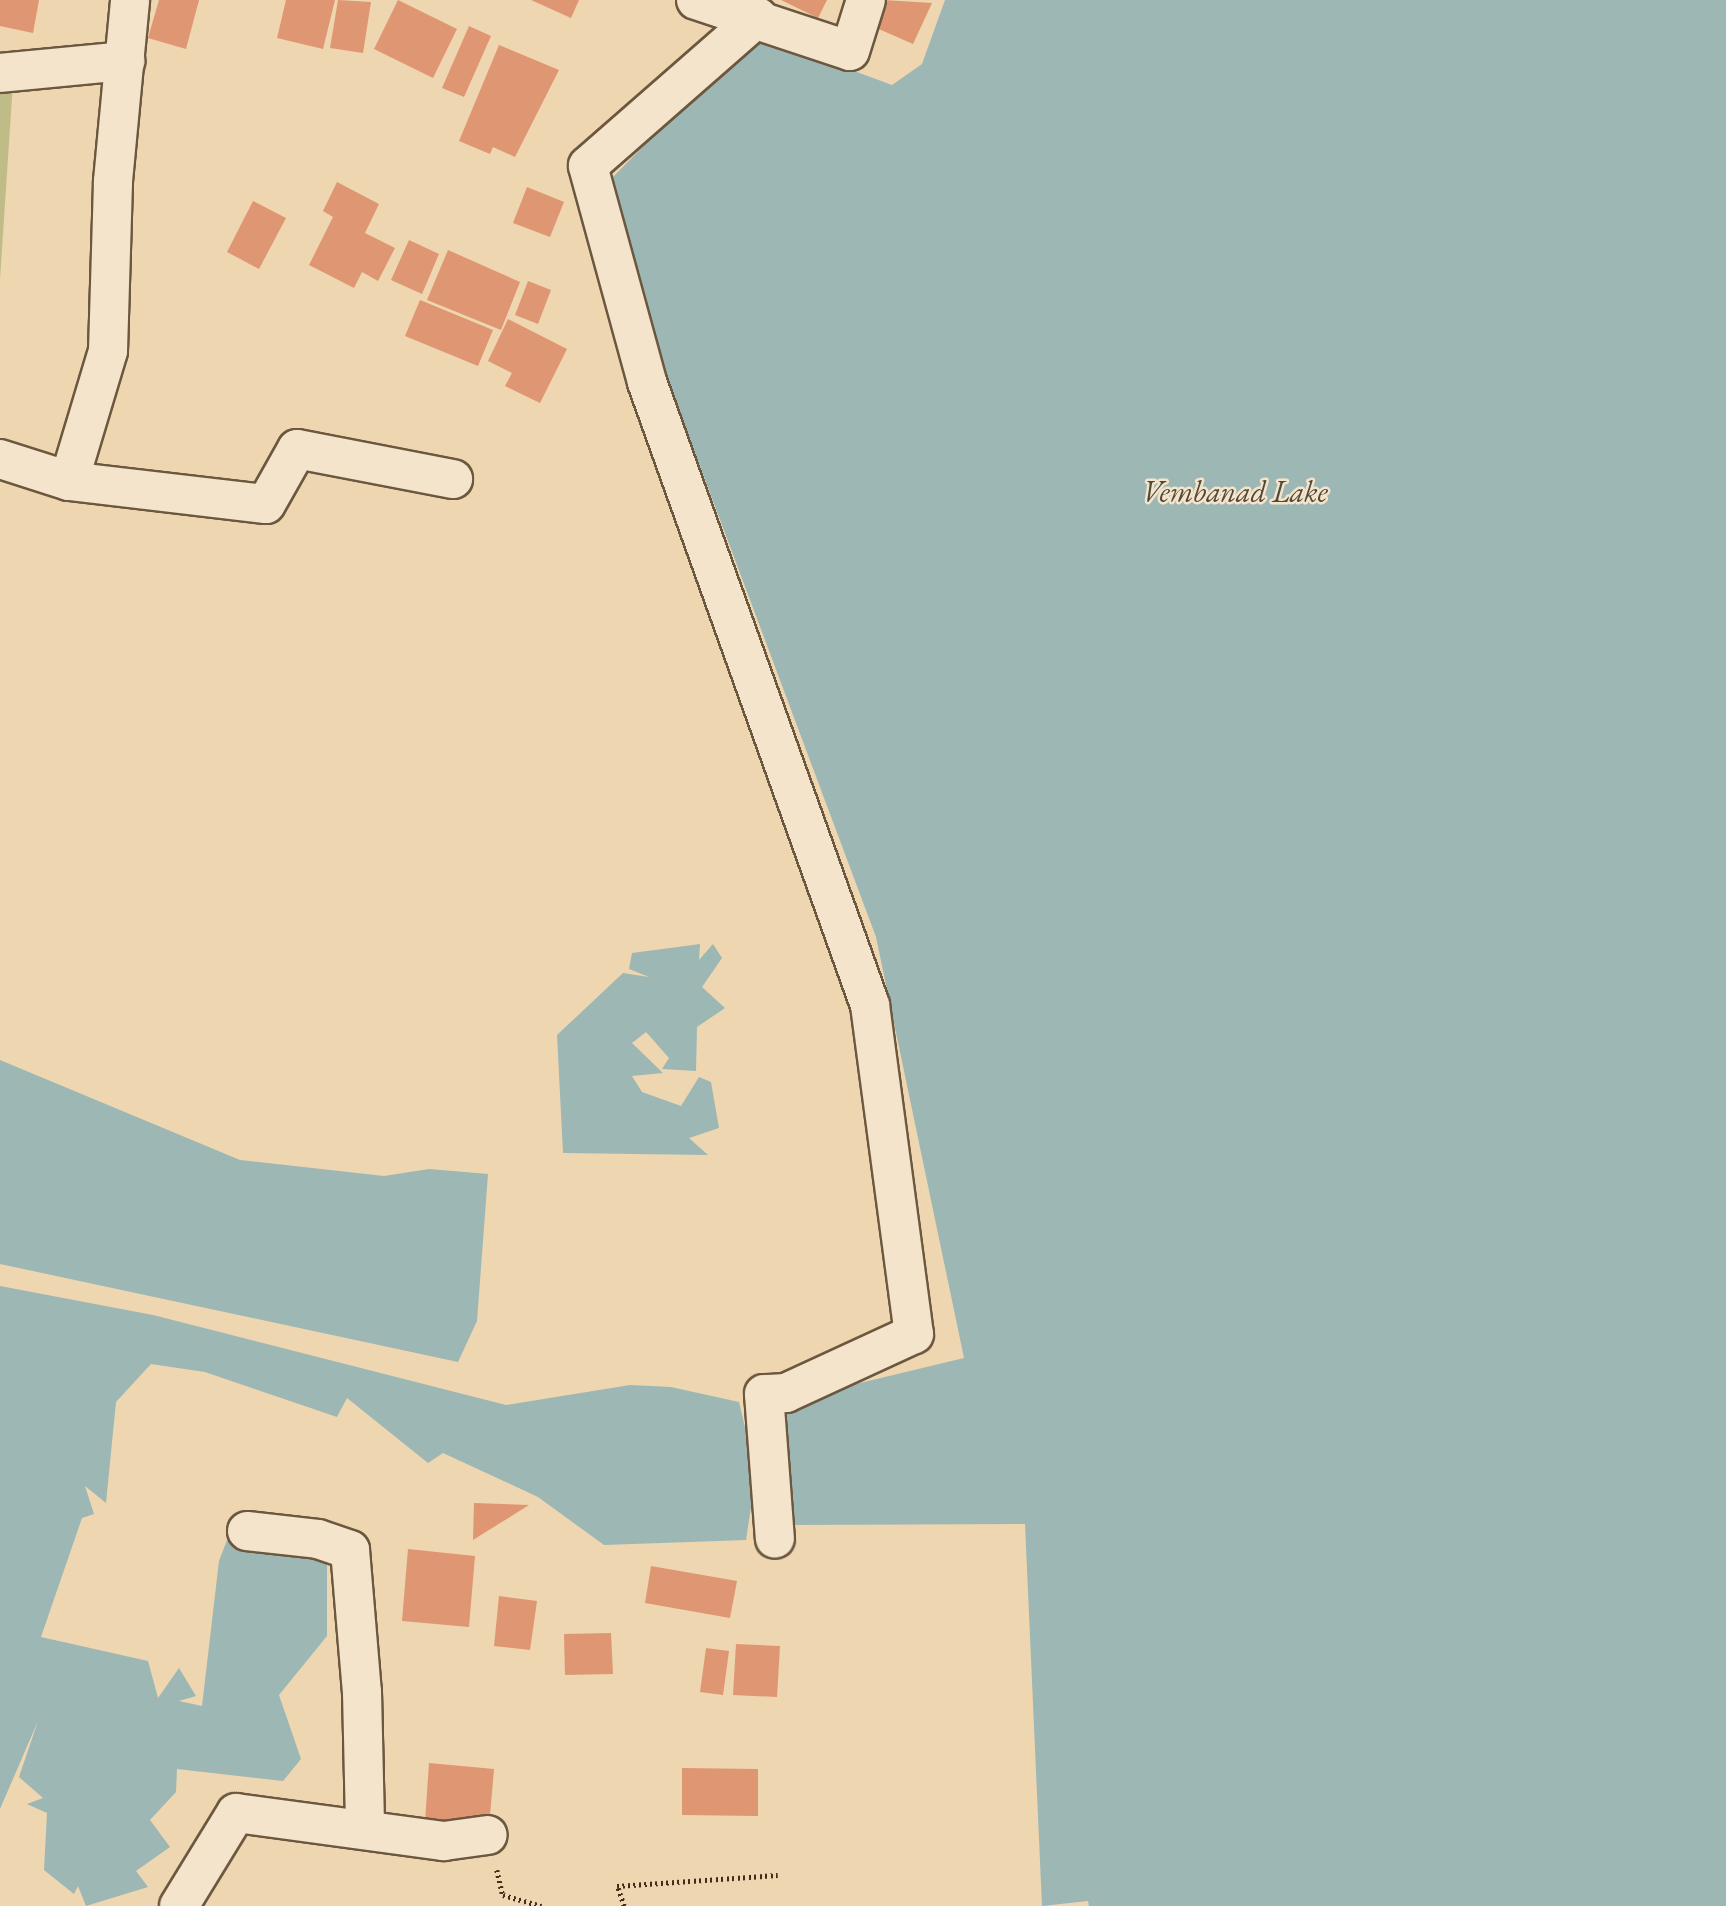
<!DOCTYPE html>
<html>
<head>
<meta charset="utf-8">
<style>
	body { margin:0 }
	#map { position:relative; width:1726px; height:1906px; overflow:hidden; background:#eed6b0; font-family:"EB Garamond",serif }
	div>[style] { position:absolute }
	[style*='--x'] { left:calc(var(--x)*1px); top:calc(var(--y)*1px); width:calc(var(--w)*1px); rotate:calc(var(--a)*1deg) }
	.green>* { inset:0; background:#bfbc87 }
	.water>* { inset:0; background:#9db7b5 }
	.building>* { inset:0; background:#df9672 }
	.path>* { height:4.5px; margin-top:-2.25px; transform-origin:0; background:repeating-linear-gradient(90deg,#412d19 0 2px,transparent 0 5.5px) }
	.roads { filter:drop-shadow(2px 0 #6c573f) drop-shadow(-2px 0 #6c573f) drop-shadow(0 2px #6c573f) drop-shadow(0 -2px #6c573f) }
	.minor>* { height:38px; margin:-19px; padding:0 19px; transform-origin:19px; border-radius:19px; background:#f4e4cc }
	span { translate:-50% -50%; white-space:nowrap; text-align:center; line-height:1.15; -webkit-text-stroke:5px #f4e4cc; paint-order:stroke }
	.water-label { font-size:30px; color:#534938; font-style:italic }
</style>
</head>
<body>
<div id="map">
	<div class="green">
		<i style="clip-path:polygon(13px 82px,0 279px,0 85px)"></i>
	</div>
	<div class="water">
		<i style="clip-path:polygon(945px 0,1726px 0,1726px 1906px,1089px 1906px,1088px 1901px,1042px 1906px,1025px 1524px,795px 1525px,785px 1401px,964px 1358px,876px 937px,651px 335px,646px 304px,607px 183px,754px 34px,892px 85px,922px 64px)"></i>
		<i style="clip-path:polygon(700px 944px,699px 960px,713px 944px,722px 958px,702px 987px,725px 1008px,697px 1027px,696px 1071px,662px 1069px,669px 1058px,646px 1032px,632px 1043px,663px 1073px,632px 1076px,642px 1092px,681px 1106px,699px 1077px,711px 1082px,719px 1128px,689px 1138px,708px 1155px,563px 1153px,557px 1035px,623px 973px,649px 977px,629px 969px,632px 953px)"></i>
		<i style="clip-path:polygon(0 1060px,240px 1160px,384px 1176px,429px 1169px,488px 1174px,477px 1321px,458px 1362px,0 1264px)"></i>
		<i style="clip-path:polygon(0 1286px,153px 1315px,506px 1405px,630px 1385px,671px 1387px,739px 1402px,756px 1474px,746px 1540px,604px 1545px,538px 1497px,443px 1453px,428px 1463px,347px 1398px,337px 1417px,205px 1372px,151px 1364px,116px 1402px,106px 1503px,85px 1486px,94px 1514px,82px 1518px,41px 1637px,148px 1661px,158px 1698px,179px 1668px,196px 1696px,179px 1701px,202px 1706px,219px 1561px,227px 1540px,260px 1538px,327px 1548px,327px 1636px,279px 1695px,301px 1759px,283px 1781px,177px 1769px,176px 1792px,150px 1820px,170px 1847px,136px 1871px,148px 1887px,86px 1906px,78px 1886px,74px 1894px,44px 1870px,47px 1813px,27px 1804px,43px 1798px,19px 1777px,38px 1721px,0 1809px)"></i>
	</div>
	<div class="building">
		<i style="clip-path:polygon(0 0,39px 0,33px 33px,0 26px)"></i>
		<i style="clip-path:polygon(159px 0,199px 0,186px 49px,148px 38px)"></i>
		<i style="clip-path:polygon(286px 0,335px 0,323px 49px,277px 38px)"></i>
		<i style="clip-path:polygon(338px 0,371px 2px,363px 53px,330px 48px)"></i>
		<i style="clip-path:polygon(398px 0,457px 29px,433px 78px,374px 49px)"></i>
		<i style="clip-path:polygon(531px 0,579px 0,571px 18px)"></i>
		<i style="clip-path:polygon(781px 0,827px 0,818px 18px)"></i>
		<i style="clip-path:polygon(884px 0,932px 3px,913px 44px,872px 26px)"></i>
		<i style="clip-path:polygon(469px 26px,491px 36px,464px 97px,442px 88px)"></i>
		<i style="clip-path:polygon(499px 45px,559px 70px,515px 157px,493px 147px,490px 154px,459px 141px)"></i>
		<i style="clip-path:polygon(337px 182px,379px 204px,365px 233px,395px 248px,378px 281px,362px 272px,354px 288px,309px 265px,333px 217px,323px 211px)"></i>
		<i style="clip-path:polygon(527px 187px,564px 202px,550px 237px,513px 223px)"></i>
		<i style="clip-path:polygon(253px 201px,286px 218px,259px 269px,227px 252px)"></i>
		<i style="clip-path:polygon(409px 240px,439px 254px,422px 294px,391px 280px)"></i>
		<i style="clip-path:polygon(448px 250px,520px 282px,501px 330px,427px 300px)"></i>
		<i style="clip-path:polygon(528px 281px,551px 290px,538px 324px,515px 315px)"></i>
		<i style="clip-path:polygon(420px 300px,493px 330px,478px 366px,405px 336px)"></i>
		<i style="clip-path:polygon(508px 319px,567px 349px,540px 403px,505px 386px,512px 373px,488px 361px)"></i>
		<i style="clip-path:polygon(474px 1503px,529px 1505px,473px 1540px)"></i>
		<i style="clip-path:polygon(408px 1549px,475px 1556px,469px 1627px,402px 1621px)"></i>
		<i style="clip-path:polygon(651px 1566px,737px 1581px,730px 1618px,645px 1603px)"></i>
		<i style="clip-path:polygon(499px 1596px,537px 1601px,530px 1650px,494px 1646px)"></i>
		<i style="clip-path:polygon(611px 1633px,613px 1674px,565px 1675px,564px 1634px)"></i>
		<i style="clip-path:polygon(736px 1644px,780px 1646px,777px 1697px,733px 1695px)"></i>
		<i style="clip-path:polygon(706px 1648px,729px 1651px,723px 1695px,700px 1692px)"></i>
		<i style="clip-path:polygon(429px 1763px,494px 1769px,489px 1827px,425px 1822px)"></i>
		<i style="clip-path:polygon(682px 1768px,758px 1769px,758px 1816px,682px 1815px)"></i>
	</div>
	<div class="path">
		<i style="--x:497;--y:1870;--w:26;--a:77"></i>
		<i style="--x:503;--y:1895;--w:40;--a:16"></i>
		<i style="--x:624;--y:1906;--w:21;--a:-109"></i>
		<i style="--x:617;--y:1886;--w:161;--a:-3.9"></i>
	</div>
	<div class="roads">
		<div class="minor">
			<i style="--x:696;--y:0;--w:162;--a:18.3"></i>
			<i style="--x:850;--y:51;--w:53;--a:-72.6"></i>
			<i style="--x:758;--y:17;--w:226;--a:138.8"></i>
			<i style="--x:588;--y:166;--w:224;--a:74.7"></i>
			<i style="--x:647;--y:382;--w:662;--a:70.31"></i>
			<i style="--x:870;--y:1005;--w:332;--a:82.4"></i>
			<i style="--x:914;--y:1334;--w:141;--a:155.3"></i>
			<i style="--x:786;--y:1393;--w:22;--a:177"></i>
			<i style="--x:764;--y:1394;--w:145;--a:85.7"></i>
			<i style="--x:0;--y:73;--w:126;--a:-5.5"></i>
			<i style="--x:0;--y:459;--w:72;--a:17.7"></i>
			<i style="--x:69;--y:481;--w:198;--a:6.7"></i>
			<i style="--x:266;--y:504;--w:63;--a:-60.6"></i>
			<i style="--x:297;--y:449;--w:159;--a:10.9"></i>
			<i style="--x:69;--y:481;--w:136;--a:-73.3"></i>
			<i style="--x:108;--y:351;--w:170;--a:-88.3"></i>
			<i style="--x:113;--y:181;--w:182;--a:-84.6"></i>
			<i style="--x:247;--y:1531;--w:71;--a:6.4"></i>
			<i style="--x:318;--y:1539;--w:34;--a:19"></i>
			<i style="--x:350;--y:1550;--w:143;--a:85.2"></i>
			<i style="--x:362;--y:1692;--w:136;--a:88.7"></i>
			<i style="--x:179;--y:1906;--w:109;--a:-58.5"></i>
			<i style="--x:236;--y:1813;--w:210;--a:7.7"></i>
			<i style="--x:444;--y:1841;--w:44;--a:-7.8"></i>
		</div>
	</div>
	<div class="water-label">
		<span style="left:1235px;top:492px">Vembanad Lake</span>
	</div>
</div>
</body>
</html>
